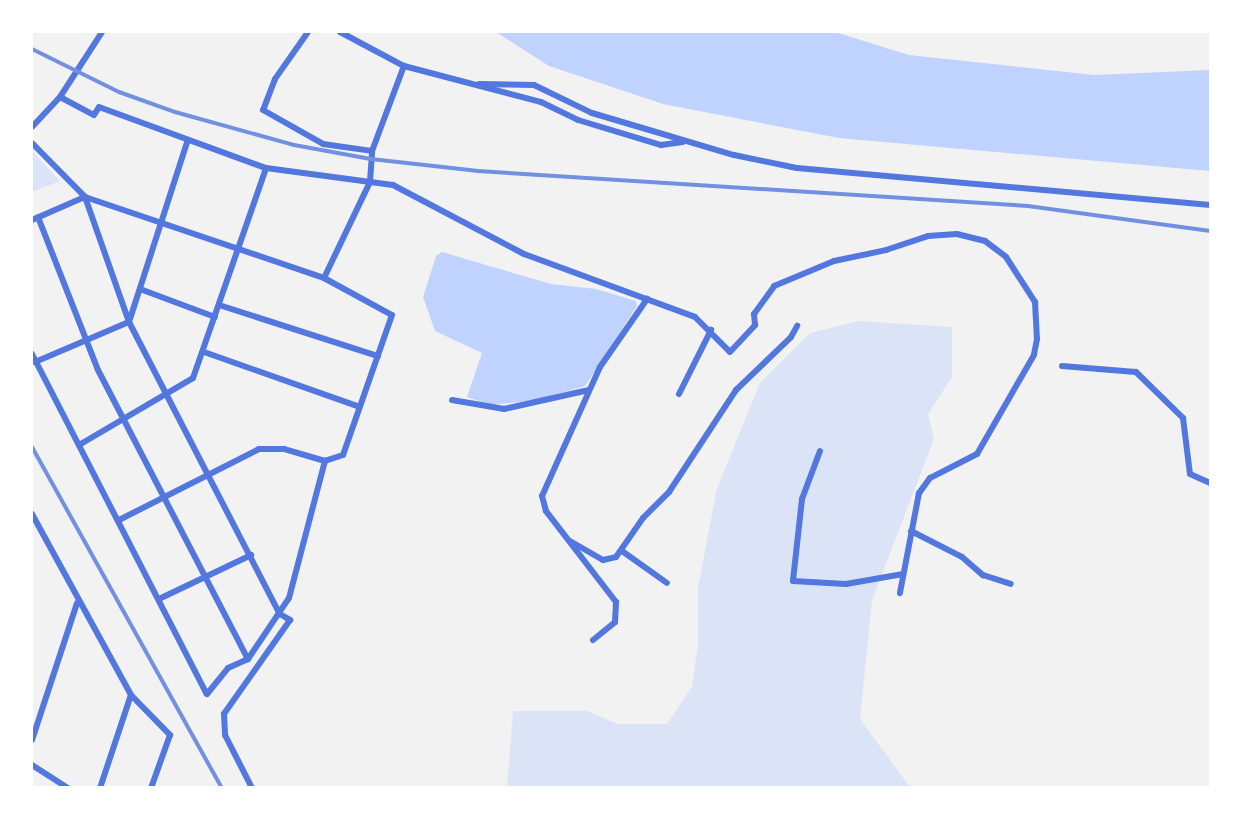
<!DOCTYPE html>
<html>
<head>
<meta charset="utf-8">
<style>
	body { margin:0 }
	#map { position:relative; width:1242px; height:819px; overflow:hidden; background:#f2f2f2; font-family:"Alegreya Sans",sans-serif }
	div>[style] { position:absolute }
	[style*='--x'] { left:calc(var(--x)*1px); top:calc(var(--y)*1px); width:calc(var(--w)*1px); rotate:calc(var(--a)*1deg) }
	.green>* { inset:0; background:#dbe4f7 }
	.water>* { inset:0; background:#bfd3fe }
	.minor>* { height:6px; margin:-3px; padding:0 3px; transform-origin:3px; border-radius:3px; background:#5277de }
	.rail>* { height:4px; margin:-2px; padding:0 2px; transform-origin:2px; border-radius:2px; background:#7290e2 }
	span { translate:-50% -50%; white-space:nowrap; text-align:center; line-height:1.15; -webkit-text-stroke:4.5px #fff; paint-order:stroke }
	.frame { position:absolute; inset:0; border:33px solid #fff; pointer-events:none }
</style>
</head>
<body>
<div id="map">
	<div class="green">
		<i style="clip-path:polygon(32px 151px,60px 181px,32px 192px)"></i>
		<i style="clip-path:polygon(859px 321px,952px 327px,952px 377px,928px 414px,934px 439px,872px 600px,860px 719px,910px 787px,507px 788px,513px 711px,587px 711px,618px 724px,667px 724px,692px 687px,698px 643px,698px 588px,717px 488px,760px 383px,810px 333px)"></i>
	</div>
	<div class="water">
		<i style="clip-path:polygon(496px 32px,835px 32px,909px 55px,1094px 75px,1210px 70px,1210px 171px,839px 138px,663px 104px,549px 66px)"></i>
		<i style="clip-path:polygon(442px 252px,551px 284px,596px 289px,636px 301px,637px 306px,585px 386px,537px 400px,491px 405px,467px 397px,482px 353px,435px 331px,423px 297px,436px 256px)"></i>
	</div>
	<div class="minor">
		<i style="--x:308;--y:32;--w:57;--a:125.1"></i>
		<i style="--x:275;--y:79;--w:33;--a:111"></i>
		<i style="--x:263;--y:110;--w:69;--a:29.5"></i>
		<i style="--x:323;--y:144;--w:49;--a:8.1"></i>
		<i style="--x:340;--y:32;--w:72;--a:28"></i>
		<i style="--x:404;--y:66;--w:142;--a:14.7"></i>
		<i style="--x:541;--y:102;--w:41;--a:25.9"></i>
		<i style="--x:578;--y:120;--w:87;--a:16.8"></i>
		<i style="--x:661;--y:145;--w:22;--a:-8"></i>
		<i style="--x:479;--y:84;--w:55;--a:1"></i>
		<i style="--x:534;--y:85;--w:64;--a:25.8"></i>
		<i style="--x:592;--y:113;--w:148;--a:16.5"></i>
		<i style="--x:734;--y:155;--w:64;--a:11.7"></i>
		<i style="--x:797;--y:168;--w:415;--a:5.1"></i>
		<i style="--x:60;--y:97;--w:38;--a:28"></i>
		<i style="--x:94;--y:115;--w:9;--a:-58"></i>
		<i style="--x:99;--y:107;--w:178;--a:20.1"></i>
		<i style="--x:266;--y:168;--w:128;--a:7.6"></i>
		<i style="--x:393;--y:185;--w:148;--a:27.8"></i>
		<i style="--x:524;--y:254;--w:182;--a:20.2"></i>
		<i style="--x:695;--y:317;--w:49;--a:45"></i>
		<i style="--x:730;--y:352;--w:37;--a:-47"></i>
		<i style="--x:755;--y:325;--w:11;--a:-95"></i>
		<i style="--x:754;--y:314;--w:34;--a:-54"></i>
		<i style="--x:774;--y:286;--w:65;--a:-22.6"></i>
		<i style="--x:834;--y:261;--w:53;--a:-11.9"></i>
		<i style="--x:886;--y:250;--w:44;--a:-18.4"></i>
		<i style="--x:928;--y:236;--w:29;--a:-4"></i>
		<i style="--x:957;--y:234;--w:29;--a:14"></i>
		<i style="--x:985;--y:241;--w:26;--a:37"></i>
		<i style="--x:1006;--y:257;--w:54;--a:57.2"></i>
		<i style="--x:1035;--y:302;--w:37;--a:87"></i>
		<i style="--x:1037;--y:339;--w:16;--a:101"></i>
		<i style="--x:1034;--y:355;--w:114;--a:119.9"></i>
		<i style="--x:977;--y:454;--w:53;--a:152.9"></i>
		<i style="--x:930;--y:478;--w:19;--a:126"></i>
		<i style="--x:919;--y:493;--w:102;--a:100.8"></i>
		<i style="--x:32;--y:127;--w:41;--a:-47"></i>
		<i style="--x:60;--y:97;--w:77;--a:-57.1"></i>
		<i style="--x:32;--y:143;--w:76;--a:45.5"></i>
		<i style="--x:85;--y:197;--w:252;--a:18.7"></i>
		<i style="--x:324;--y:278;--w:77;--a:28.6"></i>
		<i style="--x:392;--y:315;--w:148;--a:109.3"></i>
		<i style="--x:343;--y:455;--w:19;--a:162"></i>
		<i style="--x:325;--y:461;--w:43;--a:-163.7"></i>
		<i style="--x:284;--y:449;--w:25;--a:180"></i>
		<i style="--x:259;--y:449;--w:157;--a:153.1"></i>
		<i style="--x:38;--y:217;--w:164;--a:68.6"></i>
		<i style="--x:98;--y:370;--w:326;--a:62.6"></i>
		<i style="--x:32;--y:220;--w:58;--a:-23.5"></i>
		<i style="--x:85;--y:197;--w:133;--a:70.6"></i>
		<i style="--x:129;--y:322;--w:329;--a:62.7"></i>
		<i style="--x:280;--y:614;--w:12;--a:31"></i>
		<i style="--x:290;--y:620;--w:115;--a:125.1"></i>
		<i style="--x:224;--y:714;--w:21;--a:87"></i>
		<i style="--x:225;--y:735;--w:59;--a:63"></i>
		<i style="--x:324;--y:278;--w:106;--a:-64.4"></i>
		<i style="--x:370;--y:182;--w:31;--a:-86"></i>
		<i style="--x:372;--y:151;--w:91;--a:-69.4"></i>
		<i style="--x:140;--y:289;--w:80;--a:20.5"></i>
		<i style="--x:219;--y:305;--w:167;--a:17.8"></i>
		<i style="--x:204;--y:352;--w:165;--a:19.4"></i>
		<i style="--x:32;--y:354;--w:382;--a:62.8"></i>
		<i style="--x:207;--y:694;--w:33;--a:-51"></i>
		<i style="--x:228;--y:668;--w:22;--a:-24"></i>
		<i style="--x:248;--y:659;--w:73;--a:-56.1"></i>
		<i style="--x:289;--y:598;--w:142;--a:-75.3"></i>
		<i style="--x:35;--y:362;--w:102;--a:-23.1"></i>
		<i style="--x:129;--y:322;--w:189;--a:-72.1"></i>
		<i style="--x:1062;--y:366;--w:74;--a:4.6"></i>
		<i style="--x:1136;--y:372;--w:66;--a:44.4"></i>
		<i style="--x:1183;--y:418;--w:56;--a:82.9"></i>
		<i style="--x:1190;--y:474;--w:22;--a:24"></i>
		<i style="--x:679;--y:394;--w:72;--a:-63.4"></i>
		<i style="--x:452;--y:400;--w:53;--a:9.8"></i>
		<i style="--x:504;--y:409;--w:87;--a:-12.6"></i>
		<i style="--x:79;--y:445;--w:132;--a:-30.4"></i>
		<i style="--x:193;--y:378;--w:222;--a:-70.8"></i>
		<i style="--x:820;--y:451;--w:51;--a:110.6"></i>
		<i style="--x:802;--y:499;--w:82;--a:96.3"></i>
		<i style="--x:793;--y:581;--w:53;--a:3.2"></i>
		<i style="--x:846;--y:584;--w:58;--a:-10"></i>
		<i style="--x:32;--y:514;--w:206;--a:61.3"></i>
		<i style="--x:131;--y:695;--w:56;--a:45.7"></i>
		<i style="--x:170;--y:735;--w:56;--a:109.7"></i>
		<i style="--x:911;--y:531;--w:57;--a:27"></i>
		<i style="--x:962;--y:557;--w:28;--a:41"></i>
		<i style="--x:983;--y:575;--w:29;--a:18"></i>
		<i style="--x:570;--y:541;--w:38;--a:30"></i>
		<i style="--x:603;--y:560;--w:13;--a:-13"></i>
		<i style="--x:616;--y:557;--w:47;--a:-55.3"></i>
		<i style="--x:643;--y:518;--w:37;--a:-45"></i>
		<i style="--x:669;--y:492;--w:122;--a:-56.7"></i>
		<i style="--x:736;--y:390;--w:76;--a:-43.9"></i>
		<i style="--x:791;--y:337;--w:13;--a:-61"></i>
		<i style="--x:622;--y:551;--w:55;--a:35.4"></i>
		<i style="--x:161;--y:598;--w:100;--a:-25.5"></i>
		<i style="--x:593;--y:640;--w:28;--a:-39"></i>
		<i style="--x:615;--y:622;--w:20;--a:-87"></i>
		<i style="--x:616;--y:602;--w:115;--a:-127.6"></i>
		<i style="--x:546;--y:511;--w:16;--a:-105"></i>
		<i style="--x:542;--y:496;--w:141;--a:-65.8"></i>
		<i style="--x:600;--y:367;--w:83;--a:-55.3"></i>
		<i style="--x:32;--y:740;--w:144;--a:-71.8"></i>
		<i style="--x:32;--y:765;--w:43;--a:32.6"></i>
		<i style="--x:100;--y:788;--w:98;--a:-71.6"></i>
	</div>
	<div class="rail">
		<i style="--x:32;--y:49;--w:97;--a:26.3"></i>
		<i style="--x:119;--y:92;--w:59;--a:19.7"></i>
		<i style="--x:175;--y:112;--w:123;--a:15.5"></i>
		<i style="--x:294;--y:145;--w:78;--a:10.3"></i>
		<i style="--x:371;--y:159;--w:108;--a:6.4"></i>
		<i style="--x:478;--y:171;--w:551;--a:3.64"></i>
		<i style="--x:1028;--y:206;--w:184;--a:7.8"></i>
		<i style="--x:32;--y:447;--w:390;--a:60.9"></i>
	</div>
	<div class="frame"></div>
</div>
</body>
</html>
